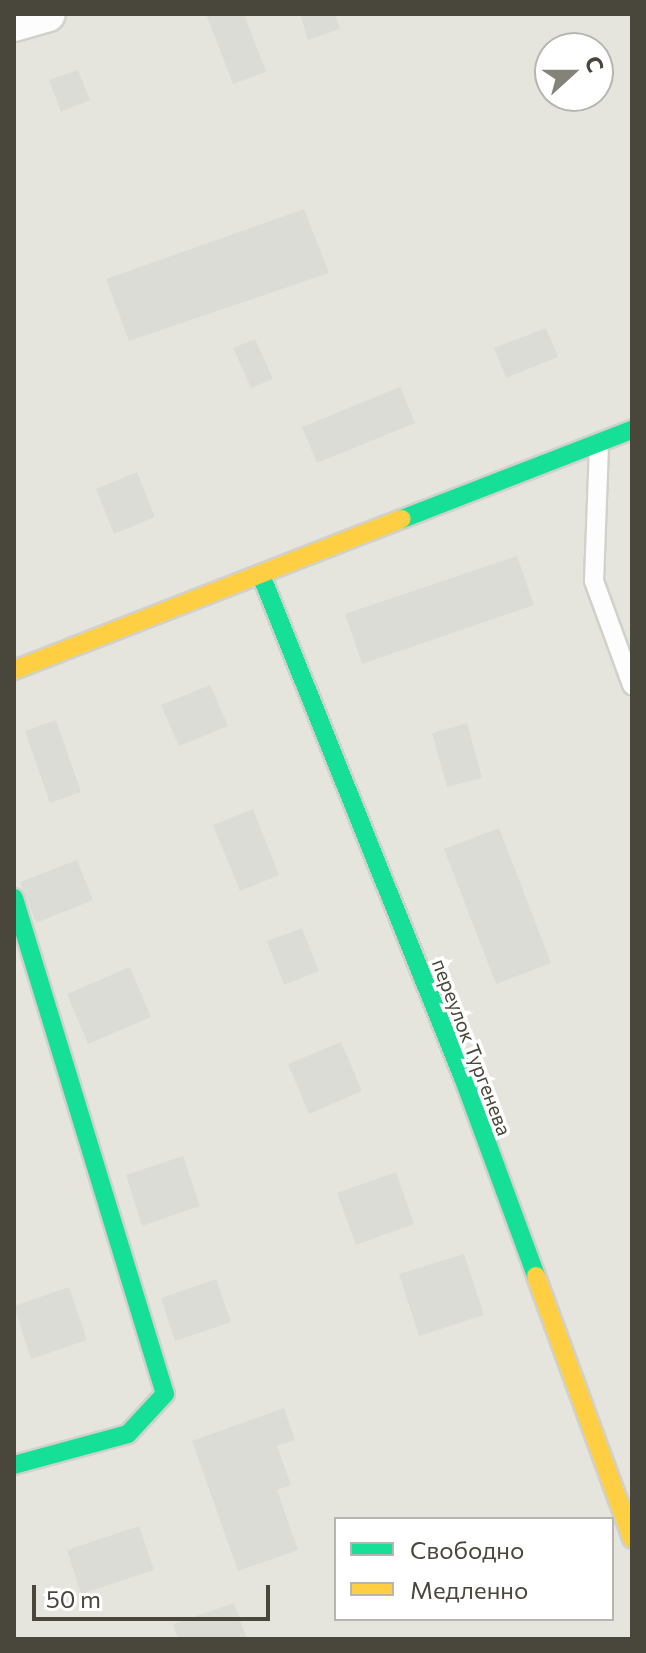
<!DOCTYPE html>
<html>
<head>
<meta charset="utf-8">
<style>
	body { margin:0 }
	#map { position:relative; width:646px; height:1653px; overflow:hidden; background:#f3f3ef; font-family:Commissioner,sans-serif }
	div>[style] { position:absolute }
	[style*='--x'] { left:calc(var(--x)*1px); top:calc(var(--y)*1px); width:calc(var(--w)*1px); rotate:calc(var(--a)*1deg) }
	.residential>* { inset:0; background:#e6e5dd }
	.building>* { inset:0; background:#dcdcd7 }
	.roads { filter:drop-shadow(2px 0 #d1d1cc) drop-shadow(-2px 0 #d1d1cc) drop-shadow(0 2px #d1d1cc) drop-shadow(0 -2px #d1d1cc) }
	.lane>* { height:18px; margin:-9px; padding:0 9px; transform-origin:9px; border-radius:9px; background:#fdfdfd }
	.street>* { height:34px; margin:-17px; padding:0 17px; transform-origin:17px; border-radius:17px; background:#fdfdfd }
	.fast>* { height:18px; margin:-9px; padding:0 9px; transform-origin:9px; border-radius:9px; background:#16e098 }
	.slow>* { height:18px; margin:-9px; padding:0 9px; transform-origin:9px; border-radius:9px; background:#ffcf43 }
	span { translate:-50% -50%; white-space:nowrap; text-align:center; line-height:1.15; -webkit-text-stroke:7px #fff; paint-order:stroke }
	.street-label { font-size:20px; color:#49463b }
	.frame { position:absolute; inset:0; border:16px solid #49463b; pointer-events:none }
	.legend { position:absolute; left:334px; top:1517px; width:280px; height:104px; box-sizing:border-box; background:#fff; border:2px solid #b6b5b1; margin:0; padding:10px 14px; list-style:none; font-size:24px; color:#49463b }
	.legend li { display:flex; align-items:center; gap:16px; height:40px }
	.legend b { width:40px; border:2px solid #b6b5b1 }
	.north { position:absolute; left:534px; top:32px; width:80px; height:80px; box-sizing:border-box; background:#fff; border:2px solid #b6b5b1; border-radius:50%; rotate:69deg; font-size:22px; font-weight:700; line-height:32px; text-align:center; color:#49463b }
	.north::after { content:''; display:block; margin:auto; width:28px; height:36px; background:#84837a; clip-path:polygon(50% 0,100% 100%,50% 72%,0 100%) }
	.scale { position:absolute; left:32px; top:1585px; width:238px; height:36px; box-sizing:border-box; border:4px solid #49463b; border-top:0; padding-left:10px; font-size:24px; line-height:28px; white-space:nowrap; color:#49463b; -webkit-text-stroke:6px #fff; paint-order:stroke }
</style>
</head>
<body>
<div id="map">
	<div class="residential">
		<i style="clip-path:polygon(evenodd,14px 14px,632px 14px,632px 1639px,14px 1639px,14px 14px,550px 48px,598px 48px,598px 96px,550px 96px,550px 48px,14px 14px,336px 1519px,612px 1519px,612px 1619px,336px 1619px,336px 1519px)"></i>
	</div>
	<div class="building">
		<i style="clip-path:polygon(206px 14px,244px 14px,266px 72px,233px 84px)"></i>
		<i style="clip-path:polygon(300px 14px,335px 14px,340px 29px,308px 40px)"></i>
		<i style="clip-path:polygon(78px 70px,90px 100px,61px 112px,49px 80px)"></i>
		<i style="clip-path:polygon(304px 209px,329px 273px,129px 341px,106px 279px)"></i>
		<i style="clip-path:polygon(546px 328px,558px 357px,506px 378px,494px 348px)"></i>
		<i style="clip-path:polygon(255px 339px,273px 379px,251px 388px,233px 348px)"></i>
		<i style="clip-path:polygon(400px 387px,415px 423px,317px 463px,302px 427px)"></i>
		<i style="clip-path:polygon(137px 472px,155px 517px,114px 534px,96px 489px)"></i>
		<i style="clip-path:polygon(517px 556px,534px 605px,362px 664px,345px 614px)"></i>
		<i style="clip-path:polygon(210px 685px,228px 726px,179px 746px,161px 705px)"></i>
		<i style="clip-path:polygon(56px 720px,81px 792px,50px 803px,25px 731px)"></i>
		<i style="clip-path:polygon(467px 723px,482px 778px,447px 787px,432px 733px)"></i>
		<i style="clip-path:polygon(253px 809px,279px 875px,240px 891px,213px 825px)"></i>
		<i style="clip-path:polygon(499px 828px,551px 963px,496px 984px,444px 849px)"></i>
		<i style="clip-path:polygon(77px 860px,93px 900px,36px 923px,20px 882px)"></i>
		<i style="clip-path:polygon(302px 928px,319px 971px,284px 985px,267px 941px)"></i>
		<i style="clip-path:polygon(130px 967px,151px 1017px,88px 1044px,67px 994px)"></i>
		<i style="clip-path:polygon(341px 1042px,362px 1091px,309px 1114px,288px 1064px)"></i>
		<i style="clip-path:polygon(183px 1156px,200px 1206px,142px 1226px,126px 1175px)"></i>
		<i style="clip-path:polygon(396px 1172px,414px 1224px,356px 1245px,337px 1193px)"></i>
		<i style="clip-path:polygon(464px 1254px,484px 1315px,419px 1336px,399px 1274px)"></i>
		<i style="clip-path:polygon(216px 1279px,231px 1322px,175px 1341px,161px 1298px)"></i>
		<i style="clip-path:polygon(69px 1287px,87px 1340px,31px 1359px,14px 1306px)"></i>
		<i style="clip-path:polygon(284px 1408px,295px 1440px,277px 1446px,291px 1485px,277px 1490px,298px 1550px,238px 1571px,192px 1441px)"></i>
		<i style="clip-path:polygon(139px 1526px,154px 1570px,81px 1594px,67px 1550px)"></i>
		<i style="clip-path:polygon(234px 1603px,247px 1639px,178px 1639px,173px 1624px)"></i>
	</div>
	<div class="roads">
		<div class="lane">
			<i style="--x:599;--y:445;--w:136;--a:92.1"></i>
			<i style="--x:594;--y:581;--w:111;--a:69.9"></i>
		</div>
		<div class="street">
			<i style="--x:14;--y:24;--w:35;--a:-16"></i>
		</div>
		<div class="fast">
			<i style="--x:402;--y:519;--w:247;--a:-21.2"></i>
			<i style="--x:261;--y:575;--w:544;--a:68.1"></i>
			<i style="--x:464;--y:1080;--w:209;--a:69.8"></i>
			<i style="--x:14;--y:898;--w:518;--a:73.07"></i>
			<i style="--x:165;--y:1394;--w:54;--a:132.8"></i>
			<i style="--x:128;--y:1434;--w:118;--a:164.8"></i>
		</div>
		<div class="slow">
			<i style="--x:14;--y:670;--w:416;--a:-21.3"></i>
			<i style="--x:536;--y:1276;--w:280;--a:69.9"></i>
		</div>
	</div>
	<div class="street-label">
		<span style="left:472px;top:1047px;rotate:69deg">переулок Тургенева</span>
	</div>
	<div class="frame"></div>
	<ul class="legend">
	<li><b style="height:10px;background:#16e098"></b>Свободно</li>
	<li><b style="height:10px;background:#ffcf43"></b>Медленно</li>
	</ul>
	<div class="north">С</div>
	<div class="scale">50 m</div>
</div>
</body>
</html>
